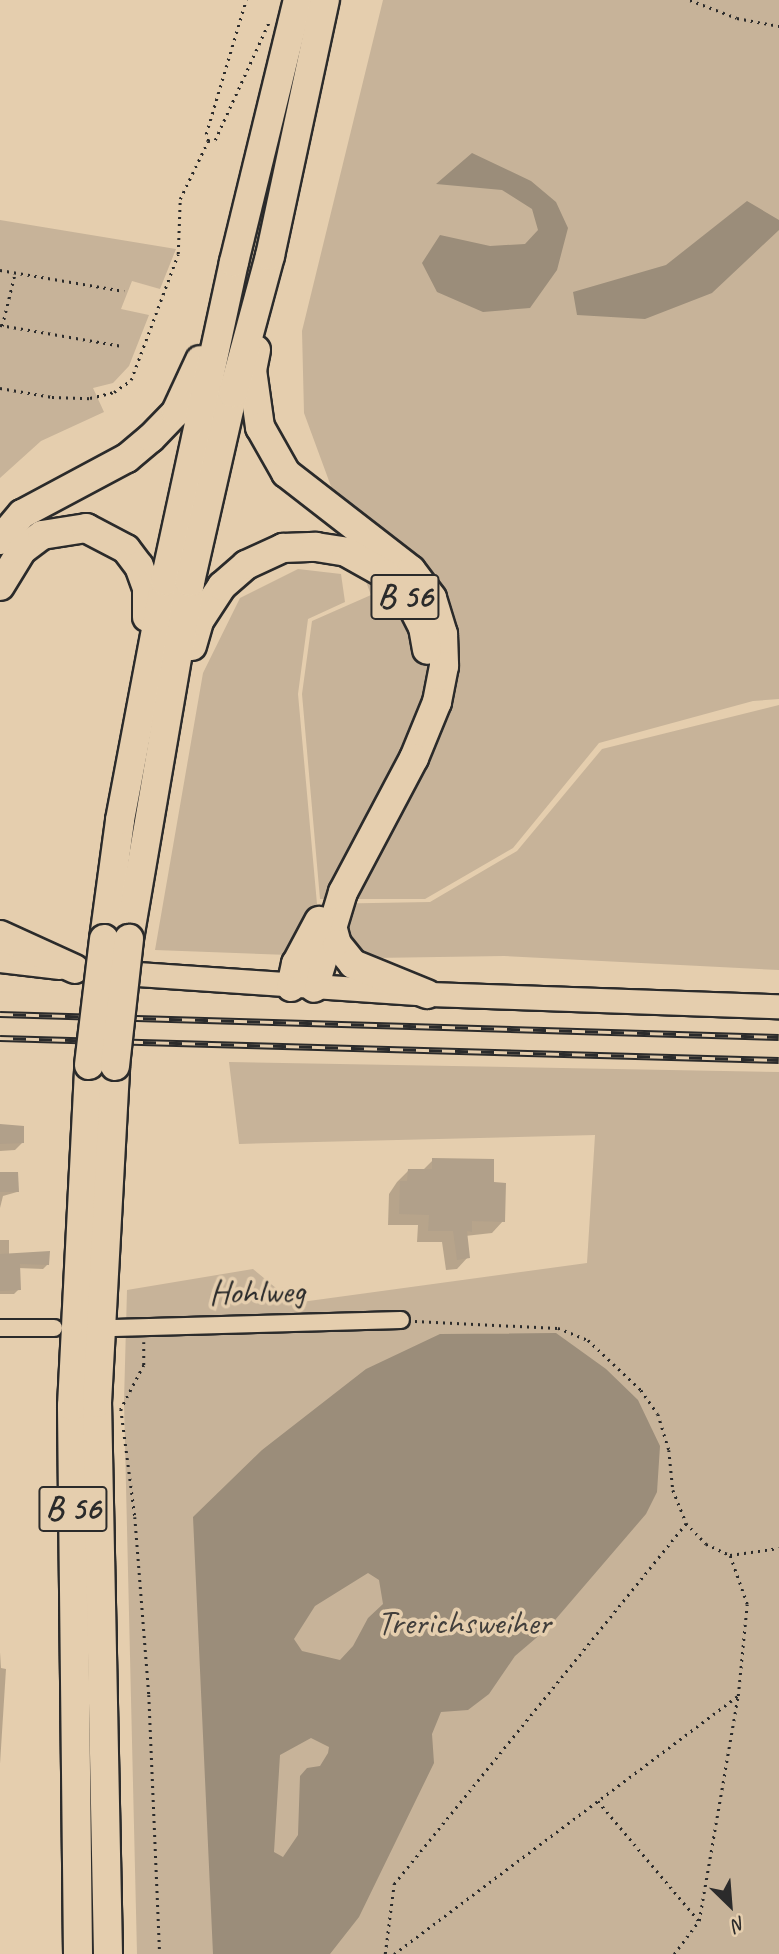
<!DOCTYPE html>
<html>
<head>
<meta charset="utf-8">
<style>
	body { margin:0 }
	#map { position:relative; width:779px; height:1954px; overflow:hidden; background:#e5ceae; font-family:Caveat,sans-serif }
	div>[style] { position:absolute }
	[style*='--x'] { left:calc(var(--x)*1px); top:calc(var(--y)*1px); width:calc(var(--w)*1px); rotate:calc(var(--a)*1deg) }
	.green>* { inset:0; background:#c7b399 }
	.water>* { inset:0; background:#9b8d7a }
	.shadow>* { inset:0; background:#0003 }
	.building>* { inset:0; background:#b1a08a }
	.path>* { height:2.5px; margin-top:-1.25px; transform-origin:0; background:repeating-linear-gradient(90deg,#2b2b2b 0 2px,transparent 0 7px) }
	.roads { filter:drop-shadow(2px 0 #2b2b2b) drop-shadow(-2px 0 #2b2b2b) drop-shadow(0 2px #2b2b2b) drop-shadow(0 -2px #2b2b2b) }
	.minor>* { height:16px; margin:-8px; padding:0 8px; transform-origin:8px; border-radius:8px; background:#e5ceae }
	.secondary>* { height:23px; margin:-11.5px; padding:0 11.5px; transform-origin:11.5px; border-radius:11.5px; background:#e5ceae }
	.trunk>* { height:28px; margin:-14px; padding:0 14px; transform-origin:14px; border-radius:14px; background:#e5ceae }
	.rail>* { height:7px; margin-top:-3.5px; transform-origin:0; background:repeating-linear-gradient(90deg,#e5ceae 0 13px,#2b2b2b 0 26px); box-sizing:border-box; border-block:2px solid #2b2b2b }
	.bridges { filter:drop-shadow(2px 0 #2b2b2b) drop-shadow(-2px 0 #2b2b2b) drop-shadow(0 2px #2b2b2b) drop-shadow(0 -2px #2b2b2b) }
	.trunk-bridge>* { height:28px; margin:-14px; padding:0 14px; transform-origin:14px; border-radius:14px; background:#e5ceae }
	span { translate:-50% -50%; white-space:nowrap; text-align:center; line-height:1.15; -webkit-text-stroke:7px #e5ceae; paint-order:stroke }
	.shield-label span { padding:2px 5px; background:#e5ceae; border:2px solid; border-radius:5px; -webkit-text-stroke-width:0 }
	.shield-label { font-size:33px; color:#2b2b2b; font-weight:700 }
	.street-label { font-size:35px; color:#2b2b2b }
	.park-label { font-size:35px; color:#423f3c }
	.north { position:absolute; left:695px; top:1870px; width:70px; height:70px; -webkit-text-stroke:5px #e5ceae; paint-order:stroke; rotate:155deg; font-size:19px; font-weight:700; line-height:28px; text-align:center; color:#2b2b2b }
	.north::after { content:''; display:block; margin:auto; width:24px; height:32px; background:#2b2b2b; clip-path:polygon(50% 0,100% 100%,50% 72%,0 100%) }
</style>
</head>
<body>
<div id="map">
	<div class="green">
		<i style="clip-path:polygon(383px 0,779px 0,779px 699px,753px 701px,599px 743px,513px 848px,425px 899px,320px 899px,302px 694px,312px 621px,371px 595px,304px 413px,302px 331px)"></i>
		<i style="clip-path:polygon(0 220px,176px 249px,160px 289px,132px 281px,121px 309px,149px 315px,129px 366px,113px 383px,93px 388px,104px 412px,41px 441px,0 478px)"></i>
		<i style="clip-path:polygon(298px 569px,341px 574px,345px 602px,308px 619px,298px 694px,317px 904px,430px 902px,517px 851px,602px 749px,779px 705px,779px 970px,504px 956px,373px 958px,155px 950px,203px 673px,240px 598px)"></i>
		<i style="clip-path:polygon(229px 1062px,779px 1072px,779px 1954px,137px 1954px,124px 1401px,127px 1290px,253px 1269px,294px 1303px,587px 1263px,595px 1135px,239px 1144px)"></i>
	</div>
	<div class="water">
		<i style="clip-path:polygon(472px 153px,531px 181px,556px 202px,568px 228px,557px 270px,530px 308px,483px 312px,437px 292px,422px 263px,440px 235px,490px 246px,525px 244px,538px 230px,532px 209px,502px 190px,436px 184px)"></i>
		<i style="clip-path:polygon(747px 201px,779px 220px,779px 230px,712px 293px,645px 319px,577px 315px,573px 292px,666px 265px)"></i>
		<i style="clip-path:polygon(evenodd,556px 1333px,606px 1369px,638px 1400px,660px 1446px,657px 1492px,646px 1514px,549px 1627px,515px 1656px,489px 1694px,468px 1710px,441px 1712px,432px 1734px,434px 1763px,359px 1917px,330px 1954px,213px 1954px,193px 1517px,262px 1450px,366px 1369px,440px 1334px,556px 1333px,368px 1573px,379px 1580px,383px 1604px,368px 1618px,353px 1646px,340px 1660px,302px 1651px,294px 1639px,315px 1606px,368px 1573px,556px 1333px,311px 1738px,329px 1747px,328px 1753px,320px 1766px,307px 1768px,300px 1776px,298px 1835px,283px 1857px,274px 1852px,280px 1755px,311px 1738px)"></i>
	</div>
	<div class="shadow">
		<i style="clip-path:polygon(0 1126px,23px 1142px,15px 1150px,0 1151px)"></i>
		<i style="clip-path:polygon(433px 1160px,492px 1184px,503px 1221px,492px 1233px,465px 1236px,468px 1257px,457px 1269px,446px 1270px,442px 1242px,417px 1242px,418px 1225px,388px 1225px,389px 1194px,397px 1182px,408px 1171px,422px 1171px)"></i>
		<i style="clip-path:polygon(0 1174px,17px 1192px,3px 1196px,0 1208px)"></i>
		<i style="clip-path:polygon(0 1240px,9px 1240px,9px 1256px,48px 1264px,43px 1269px,18px 1268px,19px 1289px,14px 1294px,0 1294px)"></i>
		<i style="clip-path:polygon(0 1652px,1px 1668px,6px 1669px,0 1764px)"></i>
	</div>
	<div class="building">
		<i style="clip-path:polygon(0 1124px,24px 1126px,24px 1143px,0 1144px)"></i>
		<i style="clip-path:polygon(432px 1158px,494px 1159px,494px 1182px,506px 1183px,505px 1222px,472px 1221px,472px 1232px,467px 1231px,470px 1258px,457px 1260px,453px 1231px,428px 1231px,429px 1215px,399px 1214px,400px 1181px,407px 1181px,408px 1169px,432px 1169px)"></i>
		<i style="clip-path:polygon(0 1172px,18px 1172px,19px 1192px,0 1192px)"></i>
		<i style="clip-path:polygon(50px 1251px,49px 1265px,20px 1264px,21px 1290px,0 1291px,0 1254px)"></i>
	</div>
	<div class="path">
		<i style="--x:690;--y:0;--w:50;--a:21"></i>
		<i style="--x:737;--y:18;--w:43;--a:10.8"></i>
		<i style="--x:208;--y:141;--w:7;--a:-8"></i>
		<i style="--x:215;--y:140;--w:130;--a:-65.4"></i>
		<i style="--x:0;--y:270;--w:126;--a:9.6"></i>
		<i style="--x:0;--y:325;--w:124;--a:9.8"></i>
		<i style="--x:2;--y:326;--w:55;--a:-76.2"></i>
		<i style="--x:0;--y:388;--w:53;--a:9.8"></i>
		<i style="--x:52;--y:397;--w:38;--a:2"></i>
		<i style="--x:90;--y:398;--w:25;--a:-14"></i>
		<i style="--x:114;--y:392;--w:21;--a:-35"></i>
		<i style="--x:131;--y:380;--w:134;--a:-69.5"></i>
		<i style="--x:178;--y:254;--w:55;--a:-87.9"></i>
		<i style="--x:180;--y:199;--w:64;--a:-64.2"></i>
		<i style="--x:208;--y:141;--w:7;--a:-106"></i>
		<i style="--x:206;--y:134;--w:140;--a:-73.4"></i>
		<i style="--x:415;--y:1321;--w:143;--a:2.8"></i>
		<i style="--x:558;--y:1328;--w:32;--a:22"></i>
		<i style="--x:588;--y:1340;--w:73;--a:43.3"></i>
		<i style="--x:641;--y:1390;--w:29;--a:55"></i>
		<i style="--x:658;--y:1414;--w:38;--a:73"></i>
		<i style="--x:669;--y:1450;--w:40;--a:84.3"></i>
		<i style="--x:673;--y:1490;--w:35;--a:68"></i>
		<i style="--x:686;--y:1523;--w:29;--a:46"></i>
		<i style="--x:706;--y:1544;--w:26;--a:25"></i>
		<i style="--x:730;--y:1555;--w:49;--a:-8.1"></i>
		<i style="--x:144;--y:1342;--w:23;--a:90"></i>
		<i style="--x:144;--y:1365;--w:50;--a:117.6"></i>
		<i style="--x:121;--y:1409;--w:109;--a:82.6"></i>
		<i style="--x:135;--y:1517;--w:179;--a:85.5"></i>
		<i style="--x:149;--y:1695;--w:259;--a:87.6"></i>
		<i style="--x:598;--y:1801;--w:157;--a:49.9"></i>
		<i style="--x:385;--y:1954;--w:71;--a:-82.7"></i>
		<i style="--x:394;--y:1884;--w:464;--a:-51"></i>
		<i style="--x:394;--y:1954;--w:430;--a:-36.9"></i>
		<i style="--x:674;--y:1954;--w:41;--a:-52.9"></i>
		<i style="--x:699;--y:1921;--w:228;--a:-80.2"></i>
		<i style="--x:738;--y:1696;--w:92;--a:-84.4"></i>
		<i style="--x:747;--y:1604;--w:51;--a:-109.5"></i>
	</div>
	<div class="roads">
		<div class="minor">
			<i style="--x:0;--y:1328;--w:54;--a:0"></i>
			<i style="--x:114;--y:1328;--w:287;--a:-1.6"></i>
		</div>
		<div class="secondary">
			<i style="--x:0;--y:960;--w:60;--a:6.7"></i>
			<i style="--x:108;--y:972;--w:320;--a:3.9"></i>
			<i style="--x:427;--y:994;--w:352;--a:2"></i>
		</div>
		<div class="trunk">
			<i style="--x:256;--y:350;--w:20;--a:101"></i>
			<i style="--x:252;--y:370;--w:58;--a:82"></i>
			<i style="--x:260;--y:427;--w:53;--a:60.5"></i>
			<i style="--x:286;--y:473;--w:158;--a:37.8"></i>
			<i style="--x:411;--y:570;--w:35;--a:53"></i>
			<i style="--x:432;--y:598;--w:38;--a:73"></i>
			<i style="--x:443;--y:634;--w:32;--a:88"></i>
			<i style="--x:444;--y:666;--w:37;--a:101"></i>
			<i style="--x:437;--y:702;--w:61;--a:112.3"></i>
			<i style="--x:414;--y:758;--w:152;--a:117.9"></i>
			<i style="--x:343;--y:892;--w:100;--a:106.8"></i>
			<i style="--x:0;--y:540;--w:34;--a:-50"></i>
			<i style="--x:22;--y:514;--w:119;--a:-28.1"></i>
			<i style="--x:127;--y:458;--w:31;--a:-40"></i>
			<i style="--x:151;--y:438;--w:36;--a:-46"></i>
			<i style="--x:176;--y:412;--w:57;--a:-65.2"></i>
			<i style="--x:0;--y:586;--w:42;--a:-58.6"></i>
			<i style="--x:22;--y:550;--w:25;--a:-37"></i>
			<i style="--x:42;--y:535;--w:45;--a:-9"></i>
			<i style="--x:86;--y:528;--w:45;--a:27.7"></i>
			<i style="--x:126;--y:549;--w:21;--a:53"></i>
			<i style="--x:139;--y:566;--w:23;--a:70"></i>
			<i style="--x:147;--y:588;--w:29;--a:90"></i>
			<i style="--x:192;--y:646;--w:26;--a:-74"></i>
			<i style="--x:199;--y:621;--w:42;--a:-56.7"></i>
			<i style="--x:222;--y:586;--w:32;--a:-41"></i>
			<i style="--x:246;--y:565;--w:41;--a:-24.7"></i>
			<i style="--x:283;--y:548;--w:33;--a:-2"></i>
			<i style="--x:316;--y:547;--w:30;--a:9"></i>
			<i style="--x:346;--y:552;--w:45;--a:29.4"></i>
			<i style="--x:385;--y:574;--w:35;--a:47"></i>
			<i style="--x:409;--y:600;--w:30;--a:63"></i>
			<i style="--x:423;--y:627;--w:23;--a:80"></i>
			<i style="--x:331;--y:922;--w:23;--a:75"></i>
			<i style="--x:337;--y:944;--w:26;--a:51"></i>
			<i style="--x:353;--y:964;--w:80;--a:22.1"></i>
			<i style="--x:0;--y:935;--w:82;--a:24.4"></i>
			<i style="--x:104;--y:939;--w:120;--a:-82.3"></i>
			<i style="--x:120;--y:820;--w:243;--a:-79.3"></i>
			<i style="--x:165;--y:581;--w:326;--a:-77.8"></i>
			<i style="--x:234;--y:262;--w:270;--a:-76.3"></i>
			<i style="--x:129;--y:939;--w:362;--a:-80.3"></i>
			<i style="--x:190;--y:582;--w:194;--a:-77.2"></i>
			<i style="--x:233;--y:393;--w:142;--a:-74.9"></i>
			<i style="--x:270;--y:256;--w:262;--a:-77.9"></i>
			<i style="--x:291;--y:987;--w:24;--a:-78"></i>
			<i style="--x:296;--y:964;--w:49;--a:-61.9"></i>
			<i style="--x:78;--y:1954;--w:548;--a:-90.63"></i>
			<i style="--x:72;--y:1406;--w:341;--a:-87.1"></i>
			<i style="--x:108;--y:1954;--w:551;--a:-91.14"></i>
			<i style="--x:97;--y:1403;--w:337;--a:-86.9"></i>
		</div>
	</div>
	<div class="rail">
		<i style="--x:0;--y:1014;--w:779;--a:1.69"></i>
		<i style="--x:0;--y:1038;--w:779;--a:1.62"></i>
	</div>
	<div class="bridges">
		<div class="trunk-bridge">
			<i style="--x:89;--y:1065;--w:127;--a:-83.2"></i>
			<i style="--x:115;--y:1066;--w:128;--a:-83.7"></i>
		</div>
	</div>
	<div class="shield-label">
		<span style="left:405px;top:597px">B 56</span>
		<span style="left:73px;top:1509px">B 56</span>
	</div>
	<div class="street-label">
		<span style="left:257px;top:1292px;rotate:-1deg">Hohlweg</span>
	</div>
	<div class="park-label">
		<span style="left:464px;top:1623px">Trerichsweiher</span>
	</div>
	<div class="north">N</div>
</div>
</body>
</html>
